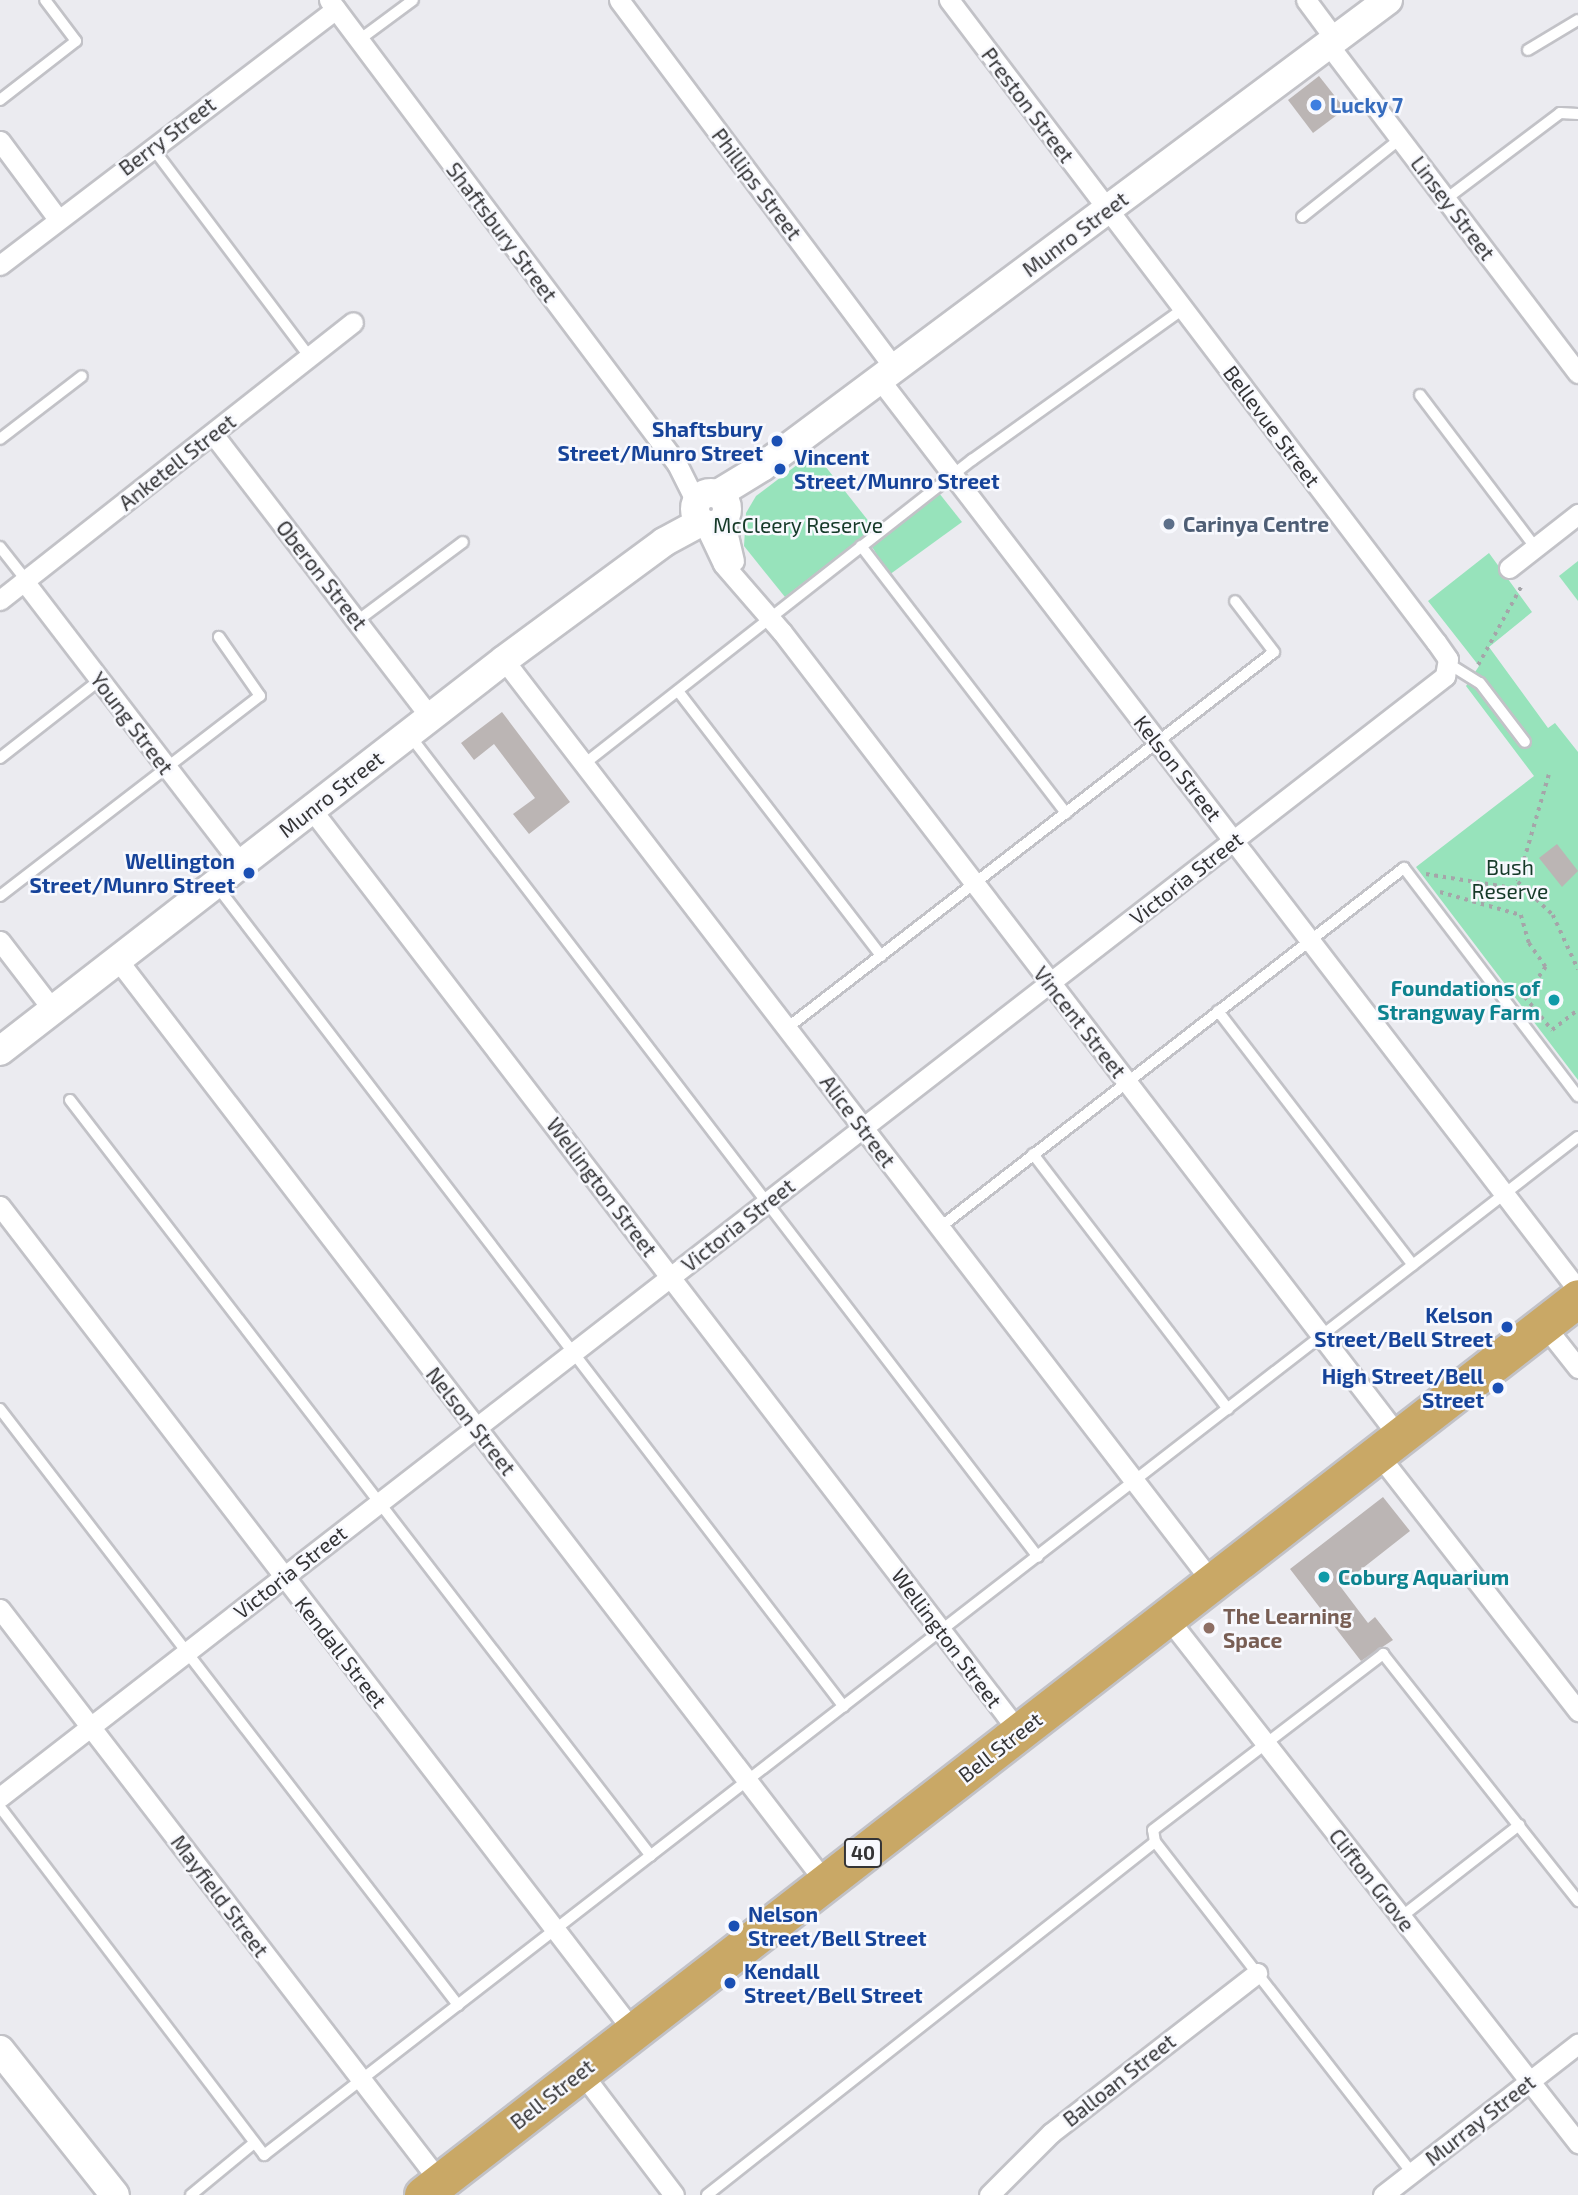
<!DOCTYPE html>
<html>
<head>
<meta charset="utf-8">
<style>
	body { margin:0 }
	#map { position:relative; width:1578px; height:2195px; overflow:hidden; background:#ebebf0; font-family:"Exo 2",sans-serif }
	div>[style] { position:absolute }
	[style*='--x'] { left:calc(var(--x)*1px); top:calc(var(--y)*1px); width:calc(var(--w)*1px); rotate:calc(var(--a)*1deg) }
	.green>* { inset:0; background:#97e3bb }
	.building>* { inset:0; background:#bbb5b4 }
	.path>* { height:3.5px; margin-top:-1.75px; transform-origin:0; background:repeating-linear-gradient(90deg,#a5a5a9 0 3.5px,transparent 0 8.5px) }
	.roads { filter:drop-shadow(2px 0 #c2c2c7) drop-shadow(-2px 0 #c2c2c7) drop-shadow(0 2px #c2c2c7) drop-shadow(0 -2px #c2c2c7) }
	.lane>* { height:10px; margin:-5px; padding:0 5px; transform-origin:5px; border-radius:5px; background:#fff }
	.street>* { height:19px; margin:-9.5px; padding:0 9.5px; transform-origin:9.5px; border-radius:9.5px; background:#fff }
	.secondary>* { height:28px; margin:-14px; padding:0 14px; transform-origin:14px; border-radius:14px; background:#fff }
	.secondary>.ring { margin:-14px; padding:0; box-sizing:content-box; background:none; border:28px solid #fff; border-radius:50% }
	.highway>* { height:37px; margin:-18.5px; padding:0 18.5px; transform-origin:18.5px; border-radius:18.5px; background:#c9a866 }
	.dots>* { width:19px; height:19px; translate:-50% -50%; box-sizing:border-box; border:4px solid #f8f9fe; border-radius:50% }
	span { translate:-50% -50%; white-space:nowrap; text-align:center; line-height:1.15; -webkit-text-stroke:5px #f8f9fe; paint-order:stroke }
	.shield-label span { padding:2px 5px; background:#f8f9fe; border:2px solid; border-radius:5px; -webkit-text-stroke-width:0 }
	.shield-label { font-size:19px; color:#343436; font-weight:700 }
	.street-label { font-size:21px; color:#343436 }
	.shop-label { font-size:21px; color:#366cbe; font-weight:700 }
	.left { translate:0 -50%; text-align:left }
	.transit-label { font-size:21px; color:#164399; font-weight:700 }
	.right { translate:-100% -50%; text-align:right }
	.service-label { font-size:21px; color:#4e5e75; font-weight:700 }
	.park-label { font-size:21px; color:#163a29 }
	.culture-label { font-size:21px; color:#0d838f; font-weight:700 }
	.education-label { font-size:21px; color:#785e54; font-weight:700 }
</style>
</head>
<body>
<div id="map">
	<div class="green">
		<i style="clip-path:polygon(814px 452px,874px 528px,785px 597px,744px 546px,746px 513px,756px 496px)"></i>
		<i style="clip-path:polygon(939px 493px,962px 522px,889px 575px,871px 545px)"></i>
		<i style="clip-path:polygon(1489px 553px,1532px 612px,1489px 647px,1548px 728px,1555px 723px,1578px 752px,1578px 1080px,1416px 867px,1534px 776px,1466px 686px,1479px 666px,1428px 601px)"></i>
		<i style="clip-path:polygon(1578px 561px,1578px 601px,1559px 576px)"></i>
	</div>
	<div class="building">
		<i style="clip-path:polygon(1319px 76px,1345px 109px,1313px 133px,1288px 100px)"></i>
		<i style="clip-path:polygon(502px 712px,570px 802px,529px 834px,513px 814px,535px 798px,494px 744px,474px 760px,461px 743px)"></i>
		<i style="clip-path:polygon(1557px 844px,1578px 871px,1562px 887px,1539px 858px)"></i>
		<i style="clip-path:polygon(1383px 1497px,1410px 1531px,1340px 1586px,1368px 1623px,1375px 1617px,1393px 1640px,1361px 1661px,1290px 1569px)"></i>
	</div>
	<div class="path">
		<i style="--x:1478;--y:665;--w:91;--a:-61.2"></i>
		<i style="--x:1549;--y:775;--w:111;--a:106.2"></i>
		<i style="--x:1518;--y:882;--w:48;--a:43.3"></i>
		<i style="--x:1553;--y:915;--w:60;--a:65.2"></i>
		<i style="--x:1426;--y:874;--w:94;--a:9.2"></i>
		<i style="--x:1440;--y:892;--w:84;--a:15.9"></i>
		<i style="--x:1521;--y:915;--w:29;--a:74"></i>
		<i style="--x:1529;--y:943;--w:29;--a:55"></i>
		<i style="--x:1546;--y:967;--w:37;--a:125"></i>
		<i style="--x:1525;--y:997;--w:43;--a:50.7"></i>
		<i style="--x:1552;--y:1030;--w:33;--a:-38"></i>
	</div>
	<div class="roads">
		<div class="lane">
			<i style="--x:359;--y:40;--w:67;--a:-36.5"></i>
			<i style="--x:1528;--y:50;--w:58;--a:-31"></i>
			<i style="--x:0;--y:100;--w:96;--a:-37.8"></i>
			<i style="--x:76;--y:41;--w:51;--a:-127.1"></i>
			<i style="--x:152;--y:147;--w:261;--a:53.1"></i>
			<i style="--x:1446;--y:199;--w:143;--a:-37"></i>
			<i style="--x:1560;--y:113;--w:18;--a:3"></i>
			<i style="--x:1302;--y:217;--w:125;--a:-38.5"></i>
			<i style="--x:1420;--y:395;--w:191;--a:52.9"></i>
			<i style="--x:0;--y:439;--w:103;--a:-37.5"></i>
			<i style="--x:861;--y:546;--w:337;--a:52.5"></i>
			<i style="--x:0;--y:547;--w:42;--a:51.8"></i>
			<i style="--x:357;--y:621;--w:132;--a:-36.7"></i>
			<i style="--x:1449;--y:664;--w:36;--a:32"></i>
			<i style="--x:1480;--y:683;--w:74;--a:52.7"></i>
			<i style="--x:678;--y:691;--w:334;--a:52.5"></i>
			<i style="--x:411;--y:737;--w:1032;--a:52.6"></i>
			<i style="--x:0;--y:758;--w:127;--a:-38"></i>
			<i style="--x:584;--y:764;--w:493;--a:-38.1"></i>
			<i style="--x:972;--y:460;--w:259;--a:-35.6"></i>
			<i style="--x:216;--y:885;--w:1034;--a:52.62"></i>
			<i style="--x:0;--y:896;--w:328;--a:-37.6"></i>
			<i style="--x:260;--y:696;--w:72;--a:-124.8"></i>
			<i style="--x:1218;--y:1011;--w:320;--a:52.5"></i>
			<i style="--x:787;--y:1028;--w:615;--a:-37.67"></i>
			<i style="--x:1274;--y:652;--w:64;--a:-127.4"></i>
			<i style="--x:70;--y:1100;--w:953;--a:52.46"></i>
			<i style="--x:1033;--y:1154;--w:321;--a:52.6"></i>
			<i style="--x:939;--y:1228;--w:588;--a:-37.75"></i>
			<i style="--x:1404;--y:868;--w:287;--a:52.7"></i>
			<i style="--x:0;--y:1409;--w:752;--a:52.46"></i>
			<i style="--x:0;--y:1807;--w:437;--a:52.8"></i>
			<i style="--x:264;--y:2155;--w:1662;--a:-37.77"></i>
			<i style="--x:1401;--y:1917;--w:150;--a:-37.9"></i>
			<i style="--x:1412;--y:2173;--w:419;--a:-127.8"></i>
			<i style="--x:1155;--y:1842;--w:12;--a:-99"></i>
			<i style="--x:1153;--y:1830;--w:290;--a:-37.4"></i>
			<i style="--x:1383;--y:1654;--w:315;--a:51.7"></i>
			<i style="--x:191;--y:2195;--w:82;--a:-39.5"></i>
			<i style="--x:707;--y:2195;--w:570;--a:-38.24"></i>
		</div>
		<div class="street">
			<i style="--x:329;--y:0;--w:580;--a:53.13"></i>
			<i style="--x:677;--y:464;--w:42;--a:63.4"></i>
			<i style="--x:619;--y:0;--w:461;--a:53.2"></i>
			<i style="--x:1306;--y:0;--w:49;--a:53.4"></i>
			<i style="--x:1328;--y:44;--w:413;--a:52.8"></i>
			<i style="--x:0;--y:141;--w:97;--a:53.4"></i>
			<i style="--x:0;--y:265;--w:422;--a:-37.3"></i>
			<i style="--x:880;--y:380;--w:1147;--a:52.51"></i>
			<i style="--x:213;--y:434;--w:357;--a:52.5"></i>
			<i style="--x:724;--y:518;--w:44;--a:76.9"></i>
			<i style="--x:704;--y:524;--w:44;--a:64.6"></i>
			<i style="--x:723;--y:564;--w:90;--a:49.1"></i>
			<i style="--x:782;--y:632;--w:1014;--a:52.53"></i>
			<i style="--x:1509;--y:568;--w:88;--a:-38"></i>
			<i style="--x:24;--y:581;--w:357;--a:52.5"></i>
			<i style="--x:0;--y:600;--w:449;--a:-38.2"></i>
			<i style="--x:504;--y:660;--w:1162;--a:52.48"></i>
			<i style="--x:312;--y:810;--w:1162;--a:52.52"></i>
			<i style="--x:0;--y:941;--w:87;--a:52.5"></i>
			<i style="--x:117;--y:959;--w:1163;--a:52.51"></i>
			<i style="--x:0;--y:1206;--w:1040;--a:52.5"></i>
			<i style="--x:1544;--y:1325;--w:55;--a:51.7"></i>
			<i style="--x:1378;--y:1454;--w:326;--a:52.1"></i>
			<i style="--x:0;--y:1609;--w:722;--a:52.48"></i>
			<i style="--x:1167;--y:1617;--w:668;--a:52"></i>
			<i style="--x:0;--y:1797;--w:1829;--a:-37.8"></i>
			<i style="--x:1445;--y:676;--w:17;--a:-80"></i>
			<i style="--x:1448;--y:659;--w:21;--a:-125"></i>
			<i style="--x:1436;--y:642;--w:806;--a:-127.18"></i>
			<i style="--x:581;--y:2072;--w:154;--a:52.9"></i>
			<i style="--x:989;--y:2195;--w:88;--a:-45"></i>
			<i style="--x:1051;--y:2133;--w:261;--a:-37.8"></i>
			<i style="--x:1383;--y:2195;--w:247;--a:-37.8"></i>
		</div>
		<div class="secondary">
			<i class="ring" style="left:695px;top:493px;width:4px;height:4px"></i>
			<i style="--x:718;--y:494;--w:52;--a:-31.5"></i>
			<i style="--x:762;--y:467;--w:781;--a:-36.72"></i>
			<i style="--x:0;--y:1051;--w:638;--a:-37.8"></i>
			<i style="--x:504;--y:660;--w:199;--a:-36.4"></i>
			<i style="--x:664;--y:542;--w:42;--a:-28.4"></i>
			<i style="--x:0;--y:2050;--w:185;--a:51.6"></i>
		</div>
		<div class="highway">
			<i style="--x:423;--y:2195;--w:1462;--a:-37.83"></i>
		</div>
	</div>
	<div class="dots">
		<i style="left:1316px;top:105px;background:#3f7fe0"></i>
		<i style="left:777px;top:441px;background:#1a4fb4"></i>
		<i style="left:780px;top:469px;background:#1a4fb4"></i>
		<i style="left:1169px;top:524px;background:#5c6f8a"></i>
		<i style="left:249px;top:873px;background:#1a4fb4"></i>
		<i style="left:1554px;top:1000px;background:#0f9aa8"></i>
		<i style="left:1507px;top:1327px;background:#1a4fb4"></i>
		<i style="left:1498px;top:1388px;background:#1a4fb4"></i>
		<i style="left:1324px;top:1577px;background:#0f9aa8"></i>
		<i style="left:1209px;top:1628px;background:#8d6e63"></i>
		<i style="left:734px;top:1926px;background:#1a4fb4"></i>
		<i style="left:730px;top:1983px;background:#1a4fb4"></i>
	</div>
	<div class="shield-label">
		<span style="left:863px;top:1853px">40</span>
	</div>
	<div class="street-label">
		<span style="left:1028px;top:105px;rotate:53deg">Preston Street</span>
		<span style="left:167px;top:136px;rotate:-37deg">Berry Street</span>
		<span style="left:757px;top:184px;rotate:53deg">Phillips Street</span>
		<span style="left:1453px;top:208px;rotate:53deg">Linsey Street</span>
		<span style="left:502px;top:232px;rotate:53deg">Shaftsbury Street</span>
		<span style="left:1075px;top:234px;rotate:-37deg">Munro Street</span>
		<span style="left:1272px;top:426px;rotate:53deg">Bellevue Street</span>
		<span style="left:177px;top:462px;rotate:-38deg">Anketell Street</span>
		<span style="left:322px;top:575px;rotate:52deg">Oberon Street</span>
		<span style="left:132px;top:723px;rotate:53deg">Young Street</span>
		<span style="left:1178px;top:768px;rotate:52deg">Kelson Street</span>
		<span style="left:331px;top:794px;rotate:-38deg">Munro Street</span>
		<span style="left:1186px;top:878px;rotate:-38deg">Victoria Street</span>
		<span style="left:1080px;top:1022px;rotate:52deg">Vincent Street</span>
		<span style="left:858px;top:1121px;rotate:53deg">Alice Street</span>
		<span style="left:602px;top:1187px;rotate:53deg">Wellington Street</span>
		<span style="left:738px;top:1225px;rotate:-38deg">Victoria Street</span>
		<span style="left:471px;top:1421px;rotate:52deg">Nelson Street</span>
		<span style="left:290px;top:1572px;rotate:-38deg">Victoria Street</span>
		<span style="left:947px;top:1638px;rotate:53deg">Wellington Street</span>
		<span style="left:341px;top:1652px;rotate:52deg">Kendall Street</span>
		<span style="left:1000px;top:1747px;rotate:-38deg">Bell Street</span>
		<span style="left:1372px;top:1880px;rotate:52deg">Clifton Grove</span>
		<span style="left:220px;top:1896px;rotate:53deg">Mayfield Street</span>
		<span style="left:1119px;top:2080px;rotate:-38deg">Balloan Street</span>
		<span style="left:552px;top:2094px;rotate:-38deg">Bell Street</span>
		<span style="left:1480px;top:2120px;rotate:-38deg">Murray Street</span>
	</div>
	<div class="shop-label">
		<span class="left" style="left:1330px;top:105px">Lucky 7</span>
	</div>
	<div class="transit-label">
		<span class="right" style="left:763px;top:441px">Shaftsbury<br>Street/Munro Street</span>
		<span class="left" style="left:794px;top:469px">Vincent<br>Street/Munro Street</span>
		<span class="right" style="left:235px;top:873px">Wellington<br>Street/Munro Street</span>
		<span class="right" style="left:1493px;top:1327px">Kelson<br>Street/Bell Street</span>
		<span class="right" style="left:1484px;top:1388px">High Street/Bell<br>Street</span>
		<span class="left" style="left:748px;top:1926px">Nelson<br>Street/Bell Street</span>
		<span class="left" style="left:744px;top:1983px">Kendall<br>Street/Bell Street</span>
	</div>
	<div class="service-label">
		<span class="left" style="left:1183px;top:524px">Carinya Centre</span>
	</div>
	<div class="park-label">
		<span style="left:798px;top:525px">McCleery Reserve</span>
		<span style="left:1510px;top:879px">Bush<br>Reserve</span>
	</div>
	<div class="culture-label">
		<span class="right" style="left:1540px;top:1000px">Foundations of<br>Strangway Farm</span>
		<span class="left" style="left:1338px;top:1577px">Coburg Aquarium</span>
	</div>
	<div class="education-label">
		<span class="left" style="left:1223px;top:1628px">The Learning<br>Space</span>
	</div>
</div>
</body>
</html>
